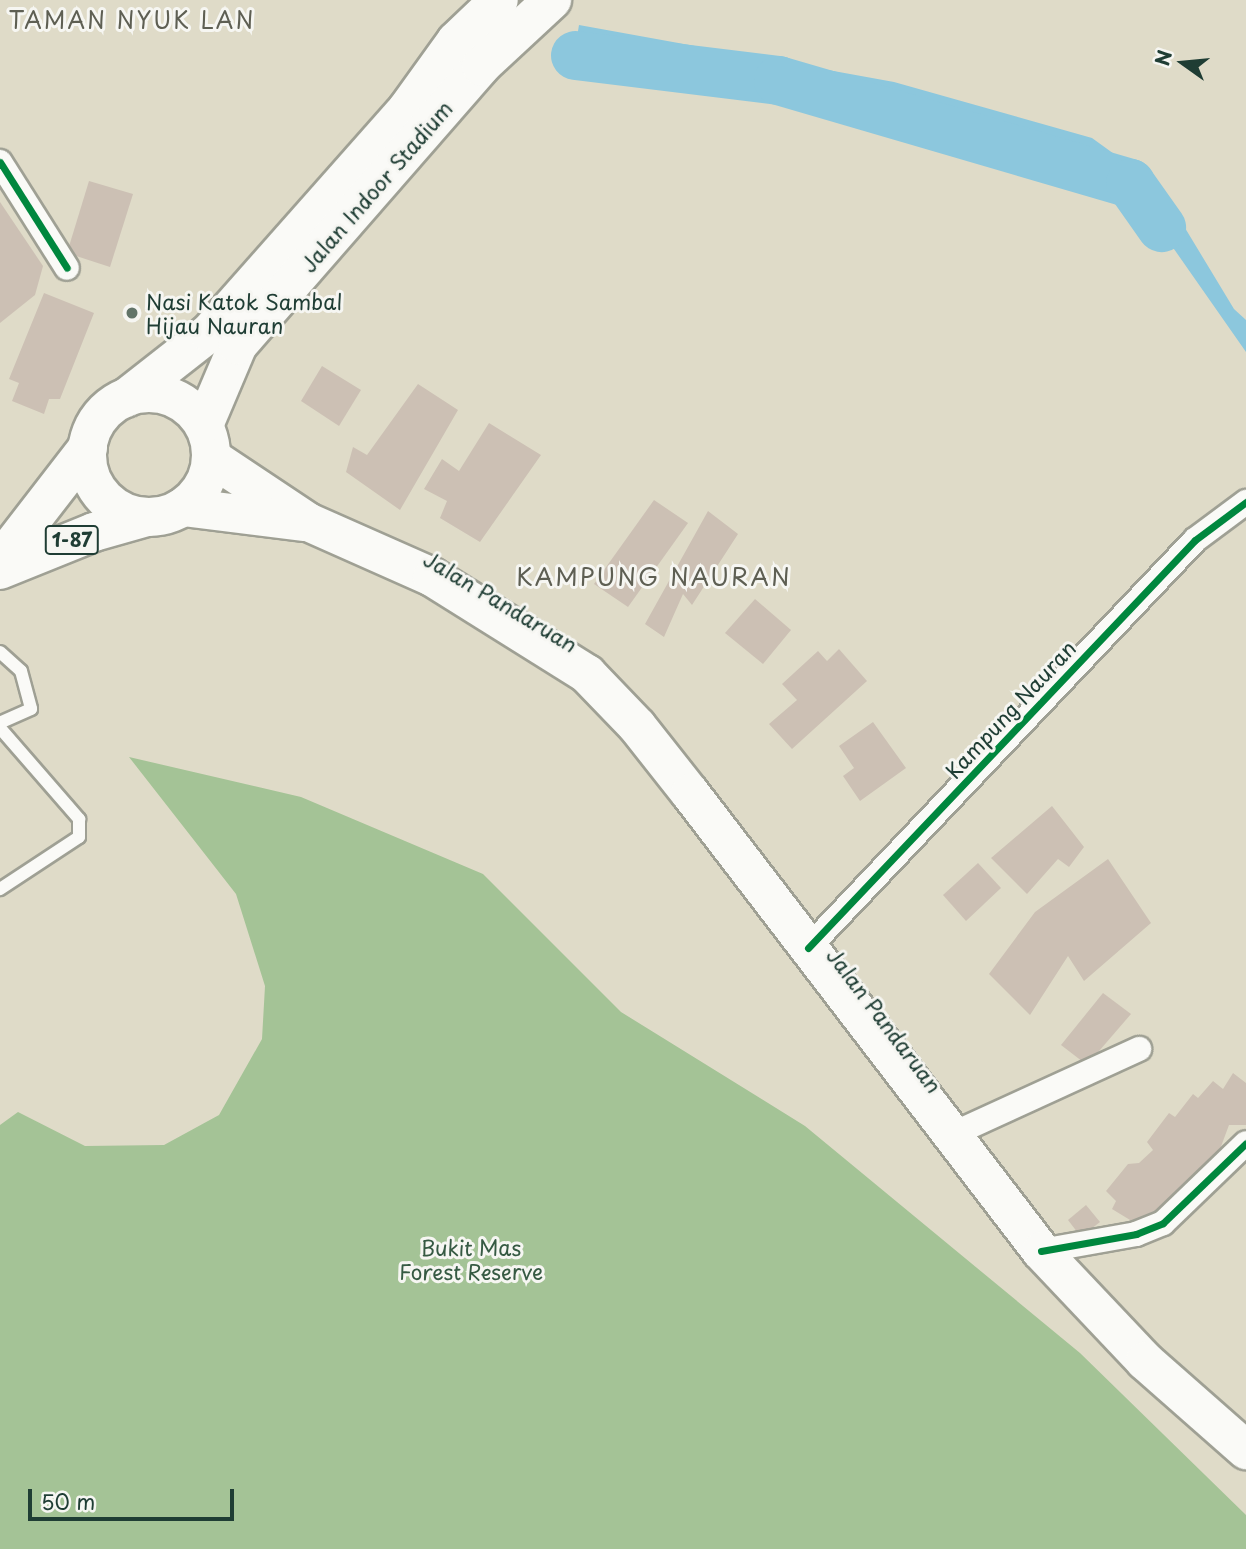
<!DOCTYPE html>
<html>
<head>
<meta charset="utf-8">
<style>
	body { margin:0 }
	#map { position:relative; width:1246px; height:1549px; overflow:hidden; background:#dfdbc8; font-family:"Playpen Sans",sans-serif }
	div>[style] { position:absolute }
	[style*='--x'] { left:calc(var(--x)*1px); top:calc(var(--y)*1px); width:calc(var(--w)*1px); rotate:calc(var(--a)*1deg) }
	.forest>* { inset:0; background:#a4c396 }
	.water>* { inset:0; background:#8cc7dd }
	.river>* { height:49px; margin:-24.5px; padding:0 24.5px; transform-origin:24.5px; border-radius:24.5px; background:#8cc7dd }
	.building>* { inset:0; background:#ccc0b4 }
	.roads { filter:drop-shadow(2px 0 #9fa094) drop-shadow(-2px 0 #9fa094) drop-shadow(0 2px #9fa094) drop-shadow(0 -2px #9fa094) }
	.service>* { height:12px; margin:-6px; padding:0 6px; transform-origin:6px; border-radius:6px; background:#fafaf7 }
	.minor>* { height:24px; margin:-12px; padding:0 12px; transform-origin:12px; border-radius:12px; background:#fafaf7 }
	.primary>* { height:38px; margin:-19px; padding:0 19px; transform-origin:19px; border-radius:19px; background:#fafaf7 }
	.trunk>* { height:38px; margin:-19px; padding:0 19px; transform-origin:19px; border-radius:19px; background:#fafaf7 }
	.trunk>.ring { margin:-19px; padding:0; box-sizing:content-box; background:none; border:38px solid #fafaf7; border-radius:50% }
	.cycleway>* { height:7px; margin:-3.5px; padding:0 3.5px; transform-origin:3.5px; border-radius:3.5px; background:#00873e }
	.dots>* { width:19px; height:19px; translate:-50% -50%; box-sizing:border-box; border:4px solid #f6f6f2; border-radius:50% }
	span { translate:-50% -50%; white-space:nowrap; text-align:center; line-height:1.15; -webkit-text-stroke:6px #f6f6f2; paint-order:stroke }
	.shield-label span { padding:2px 5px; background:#f6f6f2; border:2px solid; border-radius:5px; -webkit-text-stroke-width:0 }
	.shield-label { font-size:19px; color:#1f3d34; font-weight:700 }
	.street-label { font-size:21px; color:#1f3d34 }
	.poi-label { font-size:21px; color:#1f3d34 }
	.left { translate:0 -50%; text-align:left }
	.park-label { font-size:21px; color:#365a43 }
	.neighbourhood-label { font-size:23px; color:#5e5f53; letter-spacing:2px }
	.quarter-label { font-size:24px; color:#5e5f53; letter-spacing:2px }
	.north { position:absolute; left:1148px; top:28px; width:70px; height:70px; -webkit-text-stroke:5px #f6f6f2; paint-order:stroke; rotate:285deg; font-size:19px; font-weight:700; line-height:28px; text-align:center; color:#1f3d34 }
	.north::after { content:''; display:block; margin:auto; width:24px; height:32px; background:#1f3d34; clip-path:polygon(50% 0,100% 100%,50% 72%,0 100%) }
	.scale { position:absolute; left:28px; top:1489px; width:206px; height:32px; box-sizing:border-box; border:4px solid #1f3d34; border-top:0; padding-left:9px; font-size:21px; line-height:24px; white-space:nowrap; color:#1f3d34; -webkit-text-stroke:5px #f6f6f2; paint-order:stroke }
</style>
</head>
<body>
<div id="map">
	<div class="forest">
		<i style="clip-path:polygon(129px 757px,301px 797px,483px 874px,621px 1012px,805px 1126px,1080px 1353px,1246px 1515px,1246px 1549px,0 1549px,0 1125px,18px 1112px,85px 1146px,164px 1145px,219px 1115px,262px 1039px,265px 986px,236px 894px)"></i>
	</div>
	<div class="water">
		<i style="clip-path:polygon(579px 25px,894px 82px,1092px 138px,1139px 172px,1182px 223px,1234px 309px,1246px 320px,1246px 352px,1167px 239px,1113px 175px,1076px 148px,575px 49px)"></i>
	</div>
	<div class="river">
		<i style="--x:575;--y:55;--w:205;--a:7"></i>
		<i style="--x:778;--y:80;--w:367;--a:16.3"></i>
		<i style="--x:1130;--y:183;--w:54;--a:54.8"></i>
	</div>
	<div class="building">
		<i style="clip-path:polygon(89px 181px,133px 194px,110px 267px,67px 253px)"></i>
		<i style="clip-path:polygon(0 202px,43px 266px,35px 295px,0 323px)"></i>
		<i style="clip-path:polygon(44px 293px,94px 313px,60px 399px,49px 399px,44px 414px,12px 401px,19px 383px,9px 379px)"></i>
		<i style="clip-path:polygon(322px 366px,361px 390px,339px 426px,301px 401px)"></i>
		<i style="clip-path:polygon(418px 384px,458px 410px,400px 510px,346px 472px,353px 447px,367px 455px)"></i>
		<i style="clip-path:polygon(489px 423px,541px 455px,480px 542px,440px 518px,447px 501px,424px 489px,442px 459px,459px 471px)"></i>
		<i style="clip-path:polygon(654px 500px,688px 523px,628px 607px,594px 584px)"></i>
		<i style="clip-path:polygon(708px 511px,738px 534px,692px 605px,683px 594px,664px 637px,645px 624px)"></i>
		<i style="clip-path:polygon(755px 599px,791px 630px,763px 664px,725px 633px)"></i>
		<i style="clip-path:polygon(839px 649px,867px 681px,792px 749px,769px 724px,797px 700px,782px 684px,818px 651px,827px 661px)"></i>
		<i style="clip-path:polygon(873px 722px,906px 768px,860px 801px,843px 776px,854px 768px,839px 746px)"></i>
		<i style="clip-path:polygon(1052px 806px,1084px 847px,1069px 867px,1058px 859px,1027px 894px,991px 858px)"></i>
		<i style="clip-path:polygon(1108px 859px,1151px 923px,1084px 981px,1068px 956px,1030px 1015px,989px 974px,1035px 912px)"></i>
		<i style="clip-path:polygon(978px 863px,1001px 888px,966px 921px,943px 895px)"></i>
		<i style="clip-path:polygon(1103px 993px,1131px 1014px,1087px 1065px,1061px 1045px)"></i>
		<i style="clip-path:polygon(1233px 1073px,1246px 1083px,1246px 1125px,1229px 1125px,1216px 1160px,1173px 1205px,1135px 1223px,1112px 1209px,1116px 1201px,1106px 1191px,1128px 1164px,1139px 1163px,1153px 1150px,1147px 1142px,1169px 1113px,1175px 1117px,1193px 1094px,1198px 1098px,1213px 1081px,1223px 1089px)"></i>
		<i style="clip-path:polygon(1086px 1205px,1100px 1222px,1081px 1237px,1068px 1220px)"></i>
	</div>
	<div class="roads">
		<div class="service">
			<i style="--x:0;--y:652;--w:28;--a:42"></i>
			<i style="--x:21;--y:671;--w:39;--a:75"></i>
			<i style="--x:31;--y:709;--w:34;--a:156"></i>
			<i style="--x:0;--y:728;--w:121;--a:49"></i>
			<i style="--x:79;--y:819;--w:18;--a:90"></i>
			<i style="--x:79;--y:837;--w:95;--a:146.6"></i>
		</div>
		<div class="minor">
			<i style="--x:0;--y:162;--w:125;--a:57.7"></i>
			<i style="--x:808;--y:948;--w:562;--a:-46.51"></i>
			<i style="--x:1195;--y:540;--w:64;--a:-36.7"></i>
			<i style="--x:951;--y:1135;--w:207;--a:-24.6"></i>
			<i style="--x:1041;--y:1251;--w:97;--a:-10.1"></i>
			<i style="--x:1136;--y:1234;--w:29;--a:-22"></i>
			<i style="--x:1163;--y:1223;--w:115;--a:-43.9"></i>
		</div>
		<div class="primary">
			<i style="--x:126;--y:398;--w:105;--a:-38.1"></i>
			<i style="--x:209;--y:333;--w:299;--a:-48.5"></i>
			<i style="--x:407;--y:109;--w:84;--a:-54.2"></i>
			<i style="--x:456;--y:41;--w:59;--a:-43.6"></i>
			<i style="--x:204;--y:425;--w:87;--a:-67"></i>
			<i style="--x:238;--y:345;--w:370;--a:-48.9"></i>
			<i style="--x:481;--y:66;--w:97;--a:-42.9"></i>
		</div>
		<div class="trunk">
			<i class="ring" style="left:87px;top:393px;width:86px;height:86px"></i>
			<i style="--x:212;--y:458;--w:115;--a:33.7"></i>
			<i style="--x:308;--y:522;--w:136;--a:23.9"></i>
			<i style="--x:432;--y:577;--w:183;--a:32"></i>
			<i style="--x:587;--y:674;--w:72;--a:46.1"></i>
			<i style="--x:637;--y:726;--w:85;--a:51.7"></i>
			<i style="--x:690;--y:793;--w:577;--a:52.53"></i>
			<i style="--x:1041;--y:1251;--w:151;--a:46.6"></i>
			<i style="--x:1145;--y:1361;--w:135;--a:41.4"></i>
			<i style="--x:183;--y:507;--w:121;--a:7.1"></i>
			<i style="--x:0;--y:561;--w:144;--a:-52.3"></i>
			<i style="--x:0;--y:570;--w:101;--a:-22"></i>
			<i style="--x:94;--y:532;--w:55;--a:-15.8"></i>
		</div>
	</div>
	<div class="cycleway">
		<i style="--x:0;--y:162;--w:125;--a:57.7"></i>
		<i style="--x:808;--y:948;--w:562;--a:-46.51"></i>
		<i style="--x:1195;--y:540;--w:64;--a:-36.7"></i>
		<i style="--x:1041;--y:1251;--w:97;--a:-10.1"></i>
		<i style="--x:1136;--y:1234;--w:29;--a:-22"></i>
		<i style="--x:1163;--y:1223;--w:115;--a:-43.9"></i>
	</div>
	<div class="dots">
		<i style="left:132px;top:313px;background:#627468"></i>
	</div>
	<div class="shield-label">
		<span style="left:72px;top:540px">1-87</span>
	</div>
	<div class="street-label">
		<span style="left:376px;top:186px;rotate:-49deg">Jalan Indoor Stadium</span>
		<span style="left:501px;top:601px;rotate:31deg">Jalan Pandaruan</span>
		<span style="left:1010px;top:709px;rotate:-47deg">Kampung Nauran</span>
		<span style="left:885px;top:1020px;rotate:53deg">Jalan Pandaruan</span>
	</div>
	<div class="poi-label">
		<span class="left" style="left:146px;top:313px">Nasi Katok Sambal<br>Hijau Nauran</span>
	</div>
	<div class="park-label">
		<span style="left:471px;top:1259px">Bukit Mas<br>Forest Reserve</span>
	</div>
	<div class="neighbourhood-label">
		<span style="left:132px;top:20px">TAMAN NYUK LAN</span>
	</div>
	<div class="quarter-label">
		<span style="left:654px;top:577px">KAMPUNG NAURAN</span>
	</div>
	<div class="north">N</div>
	<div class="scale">50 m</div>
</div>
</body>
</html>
